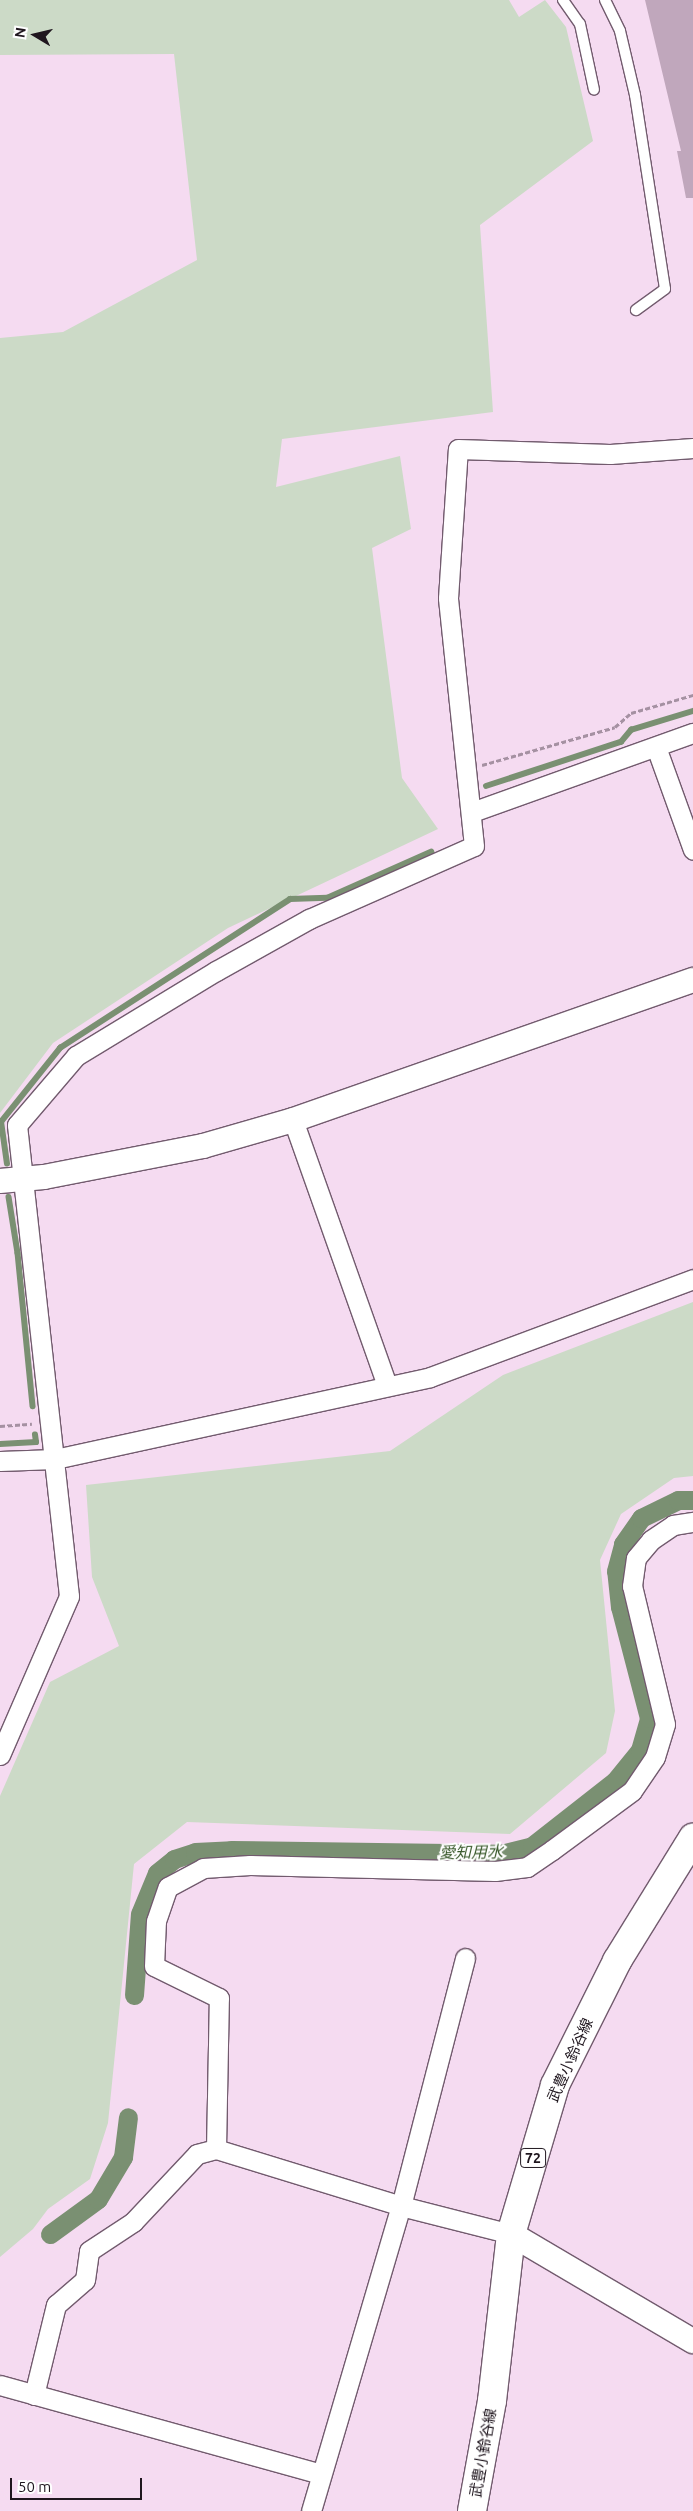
<!DOCTYPE html>
<html>
<head>
<meta charset="utf-8">
<style>
	body { margin:0 }
	#map { position:relative; width:693px; height:2511px; overflow:hidden; background:#f5dbf1; font-family:Ubuntu,"Noto Sans JP",sans-serif }
	div>[style] { position:absolute }
	[style*='--x'] { left:calc(var(--x)*1px); top:calc(var(--y)*1px); width:calc(var(--w)*1px); rotate:calc(var(--a)*1deg) }
	.green>* { inset:0; background:#ccdac7 }
	.stream>* { height:5.5px; margin:-2.75px; padding:0 2.75px; transform-origin:2.75px; border-radius:2.75px; background:#7a9072 }
	.canal>* { height:19px; margin:-9.5px; padding:0 9.5px; transform-origin:9.5px; border-radius:9.5px; background:#7a9072 }
	.building>* { inset:0; background:#c0a7bc }
	.path>* { height:3px; margin-top:-1.5px; transform-origin:0; background:repeating-linear-gradient(90deg,#a591a2 0 5px,transparent 0 7.5px) }
	.roads { filter:drop-shadow(1px 0 #725b6e) drop-shadow(-1px 0 #725b6e) drop-shadow(0 1px #725b6e) drop-shadow(0 -1px #725b6e) }
	.service>* { height:10px; margin:-5px; padding:0 5px; transform-origin:5px; border-radius:5px; background:#fff }
	.minor>* { height:19px; margin:-9.5px; padding:0 9.5px; transform-origin:9.5px; border-radius:9.5px; background:#fff }
	.tertiary>* { height:24px; margin:-12px; padding:0 12px; transform-origin:12px; border-radius:12px; background:#fff }
	.primary>* { height:28px; margin:-14px; padding:0 14px; transform-origin:14px; border-radius:14px; background:#fff }
	span { translate:-50% -50%; white-space:nowrap; text-align:center; line-height:1.15; -webkit-text-stroke:4px #fff; paint-order:stroke }
	.shield-label span { padding:1px 4px; background:#fff; border:1px solid; border-radius:4px; -webkit-text-stroke-width:0 }
	.shield-label { font-size:14px; color:#1f161e; font-weight:700 }
	.street-label { font-size:15px; color:#1f161e }
	.water-label { font-size:16px; color:#38582a; font-style:italic }
	.north { position:absolute; left:10px; top:10px; width:50px; height:50px; -webkit-text-stroke:4px #fff; paint-order:stroke; rotate:279deg; font-size:14px; font-weight:700; line-height:20px; text-align:center; color:#1f161e }
	.north::after { content:''; display:block; margin:auto; width:18px; height:22px; background:#1f161e; clip-path:polygon(50% 0,100% 100%,50% 72%,0 100%) }
	.scale { position:absolute; left:10px; top:2478px; width:132px; height:22px; box-sizing:border-box; border:2px solid #1f161e; border-top:0; padding-left:6px; font-size:15px; line-height:18px; white-space:nowrap; color:#1f161e; -webkit-text-stroke:4px #fff; paint-order:stroke }
</style>
</head>
<body>
<div id="map">
	<div class="green">
		<i style="clip-path:polygon(0 0,509px 0,519px 17px,545px 0,566px 27px,593px 141px,480px 225px,493px 412px,282px 439px,276px 487px,400px 456px,411px 529px,372px 548px,402px 778px,438px 829px,228px 928px,53px 1043px,0 1113px,0 338px,63px 332px,197px 260px,174px 54px,0 55px)"></i>
		<i style="clip-path:polygon(693px 1302px,693px 1476px,674px 1478px,621px 1514px,600px 1560px,615px 1711px,606px 1753px,510px 1834px,187px 1822px,134px 1864px,108px 2123px,90px 2179px,48px 2209px,33px 2229px,0 2257px,0 1796px,50px 1682px,119px 1646px,92px 1577px,86px 1485px,390px 1451px,503px 1375px)"></i>
	</div>
	<div class="stream">
		<i style="--x:486;--y:786;--w:142;--a:-18.1"></i>
		<i style="--x:621;--y:742;--w:16;--a:-50"></i>
		<i style="--x:631;--y:730;--w:65;--a:-17"></i>
		<i style="--x:7;--y:1164;--w:42;--a:-98.1"></i>
		<i style="--x:1;--y:1122;--w:95;--a:-51.4"></i>
		<i style="--x:60;--y:1048;--w:274;--a:-32.9"></i>
		<i style="--x:290;--y:899;--w:37;--a:-2"></i>
		<i style="--x:327;--y:898;--w:114;--a:-23.9"></i>
		<i style="--x:9;--y:1197;--w:57;--a:80.9"></i>
		<i style="--x:18;--y:1253;--w:154;--a:84.4"></i>
		<i style="--x:0;--y:1444;--w:36;--a:-3"></i>
		<i style="--x:36;--y:1442;--w:7;--a:-98"></i>
	</div>
	<div class="canal">
		<i style="--x:134;--y:1995;--w:81;--a:-85.8"></i>
		<i style="--x:140;--y:1914;--w:44;--a:-67.5"></i>
		<i style="--x:157;--y:1873;--w:22;--a:-39"></i>
		<i style="--x:174;--y:1859;--w:22;--a:-18"></i>
		<i style="--x:195;--y:1852;--w:36;--a:-3"></i>
		<i style="--x:231;--y:1850;--w:270;--a:0.8"></i>
		<i style="--x:501;--y:1854;--w:32;--a:-14"></i>
		<i style="--x:532;--y:1846;--w:105;--a:-38.1"></i>
		<i style="--x:615;--y:1781;--w:40;--a:-51"></i>
		<i style="--x:640;--y:1750;--w:33;--a:-74"></i>
		<i style="--x:649;--y:1718;--w:115;--a:-104.6"></i>
		<i style="--x:620;--y:1607;--w:36;--a:-96"></i>
		<i style="--x:616;--y:1571;--w:28;--a:-75"></i>
		<i style="--x:623;--y:1544;--w:32;--a:-55"></i>
		<i style="--x:641;--y:1518;--w:41;--a:-25.9"></i>
		<i style="--x:678;--y:1500;--w:15;--a:0"></i>
		<i style="--x:50;--y:2234;--w:59;--a:-36.1"></i>
		<i style="--x:98;--y:2199;--w:49;--a:-59.2"></i>
		<i style="--x:123;--y:2157;--w:40;--a:-82.9"></i>
	</div>
	<div class="building">
		<i style="clip-path:polygon(645px 0,693px 0,693px 198px,686px 198px,677px 151px,681px 151px)"></i>
	</div>
	<div class="path">
		<i style="--x:482;--y:765;--w:138;--a:-15.9"></i>
		<i style="--x:615;--y:727;--w:21;--a:-41"></i>
		<i style="--x:631;--y:713;--w:65;--a:-16.2"></i>
		<i style="--x:0;--y:1426;--w:32;--a:-4"></i>
	</div>
	<div class="roads">
		<div class="service">
			<i style="--x:563;--y:0;--w:29;--a:55"></i>
			<i style="--x:580;--y:24;--w:67;--a:78"></i>
			<i style="--x:605;--y:0;--w:34;--a:64"></i>
			<i style="--x:620;--y:31;--w:66;--a:76.8"></i>
			<i style="--x:635;--y:95;--w:196;--a:81.2"></i>
			<i style="--x:665;--y:289;--w:36;--a:144"></i>
		</div>
		<div class="minor">
			<i style="--x:656;--y:747;--w:109;--a:70.2"></i>
			<i style="--x:472;--y:812;--w:235;--a:-19.7"></i>
			<i style="--x:293;--y:1120;--w:282;--a:70.5"></i>
			<i style="--x:0;--y:1461;--w:55;--a:-2.1"></i>
			<i style="--x:55;--y:1459;--w:384;--a:-12.3"></i>
			<i style="--x:430;--y:1377;--w:281;--a:-20.4"></i>
			<i style="--x:0;--y:1755;--w:173;--a:-66.5"></i>
			<i style="--x:69;--y:1596;--w:474;--a:-96.3"></i>
			<i style="--x:17;--y:1125;--w:91;--a:-49.5"></i>
			<i style="--x:76;--y:1056;--w:164;--a:-31.3"></i>
			<i style="--x:216;--y:971;--w:107;--a:-29.2"></i>
			<i style="--x:309;--y:919;--w:180;--a:-23.9"></i>
			<i style="--x:474;--y:846;--w:249;--a:-96"></i>
			<i style="--x:448;--y:598;--w:149;--a:-86.2"></i>
			<i style="--x:458;--y:449;--w:152;--a:1.9"></i>
			<i style="--x:610;--y:454;--w:83;--a:-4.1"></i>
			<i style="--x:216;--y:2149;--w:151;--a:-88.9"></i>
			<i style="--x:219;--y:1998;--w:72;--a:-153.8"></i>
			<i style="--x:154;--y:1966;--w:45;--a:-87.5"></i>
			<i style="--x:156;--y:1921;--w:36;--a:-71"></i>
			<i style="--x:168;--y:1887;--w:40;--a:-28"></i>
			<i style="--x:203;--y:1868;--w:47;--a:-3.7"></i>
			<i style="--x:250;--y:1865;--w:245;--a:1.4"></i>
			<i style="--x:495;--y:1871;--w:32;--a:-7"></i>
			<i style="--x:527;--y:1867;--w:30;--a:-34"></i>
			<i style="--x:552;--y:1850;--w:99;--a:-36.4"></i>
			<i style="--x:632;--y:1791;--w:41;--a:-55.9"></i>
			<i style="--x:655;--y:1757;--w:34;--a:-73"></i>
			<i style="--x:665;--y:1724;--w:142;--a:-103.4"></i>
			<i style="--x:632;--y:1586;--w:28;--a:-82"></i>
			<i style="--x:636;--y:1558;--w:23;--a:-50"></i>
			<i style="--x:651;--y:1540;--w:27;--a:-34"></i>
			<i style="--x:673;--y:1525;--w:20;--a:-9"></i>
			<i style="--x:0;--y:2385;--w:333;--a:15.5"></i>
			<i style="--x:34;--y:2395;--w:93;--a:-76.3"></i>
			<i style="--x:56;--y:2305;--w:38;--a:-41"></i>
			<i style="--x:85;--y:2280;--w:29;--a:-82"></i>
			<i style="--x:89;--y:2251;--w:53;--a:-33.4"></i>
			<i style="--x:133;--y:2222;--w:93;--a:-46.7"></i>
			<i style="--x:197;--y:2154;--w:20;--a:-15"></i>
			<i style="--x:216;--y:2149;--w:194;--a:17.1"></i>
			<i style="--x:401;--y:2206;--w:114;--a:14.3"></i>
			<i style="--x:311;--y:2511;--w:318;--a:-73.6"></i>
			<i style="--x:401;--y:2206;--w:256;--a:-75.5"></i>
		</div>
		<div class="tertiary">
			<i style="--x:0;--y:1181;--w:44;--a:-5.2"></i>
			<i style="--x:44;--y:1177;--w:162;--a:-11"></i>
			<i style="--x:203;--y:1146;--w:94;--a:-16.1"></i>
			<i style="--x:293;--y:1120;--w:424;--a:-19.3"></i>
			<i style="--x:511;--y:2234;--w:211;--a:30.5"></i>
		</div>
		<div class="primary">
			<i style="--x:472;--y:2511;--w:112;--a:-79.7"></i>
			<i style="--x:492;--y:2401;--w:168;--a:-83.5"></i>
			<i style="--x:511;--y:2234;--w:155;--a:-73.5"></i>
			<i style="--x:555;--y:2085;--w:139;--a:-63.4"></i>
			<i style="--x:617;--y:1961;--w:145;--a:-58.3"></i>
		</div>
	</div>
	<div class="shield-label">
		<span style="left:533px;top:2158px">72</span>
	</div>
	<div class="street-label">
		<span style="left:570px;top:2060px;rotate:-66deg">武豊小鈴谷線</span>
		<span style="left:483px;top:2453px;rotate:-80deg">武豊小鈴谷線</span>
	</div>
	<div class="water-label">
		<span style="left:471px;top:1852px;rotate:-1deg">愛知用水</span>
	</div>
	<div class="north">N</div>
	<div class="scale">50 m</div>
</div>
</body>
</html>
